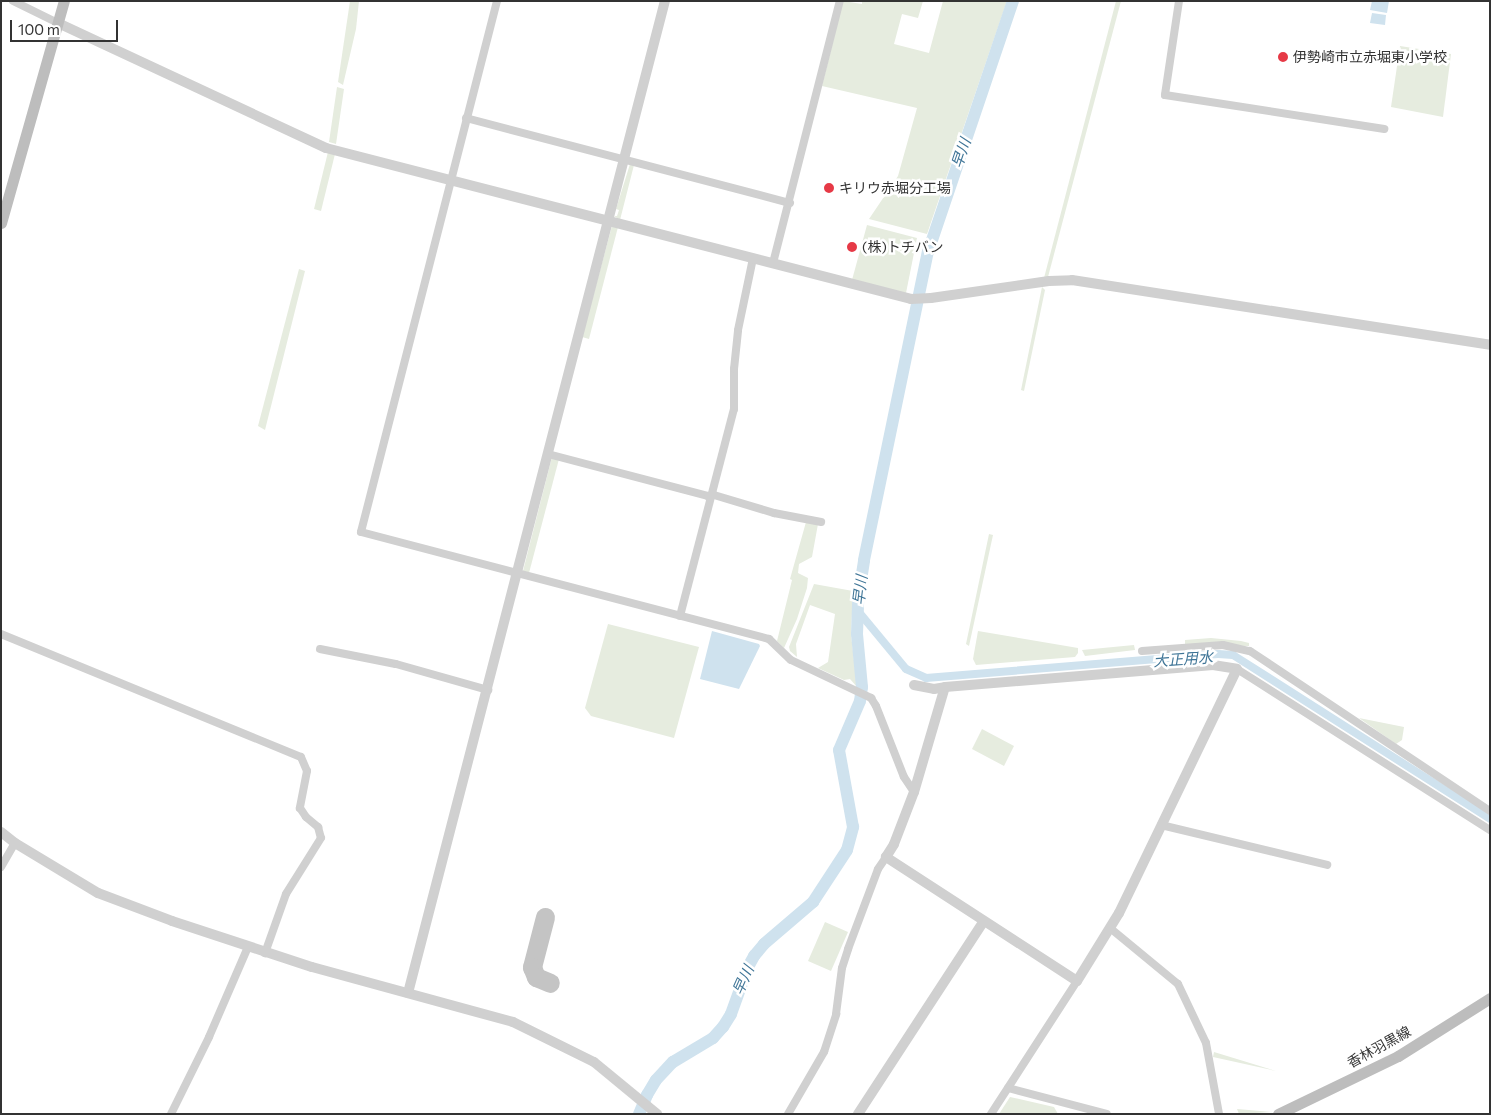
<!DOCTYPE html>
<html>
<head>
<meta charset="utf-8">
<style>
	body { margin:0 }
	#map { position:relative; width:1491px; height:1115px; overflow:hidden; background:#fff; font-family:Commissioner,"Noto Sans JP",sans-serif }
	div>[style] { position:absolute }
	[style*='--x'] { left:calc(var(--x)*1px); top:calc(var(--y)*1px); width:calc(var(--w)*1px); rotate:calc(var(--a)*1deg) }
	.green>* { inset:0; background:#e6ecdf }
	.water>* { inset:0; background:#cfe2ee }
	.canal>* { height:8px; margin:-4px; padding:0 4px; transform-origin:4px; border-radius:4px; background:#cfe2ee }
	.river>* { height:12px; margin:-6px; padding:0 6px; transform-origin:6px; border-radius:6px; background:#cfe2ee }
	.taxiway>* { height:19px; margin:-9.5px; padding:0 9.5px; transform-origin:9.5px; border-radius:9.5px; background:#c4c4c4 }
	.minor>* { height:8px; margin:-4px; padding:0 4px; transform-origin:4px; border-radius:4px; background:#d0d0d0 }
	.tertiary>* { height:10px; margin:-5px; padding:0 5px; transform-origin:5px; border-radius:5px; background:#d0d0d0 }
	.secondary>* { height:11px; margin:-5.5px; padding:0 5.5px; transform-origin:5.5px; border-radius:5.5px; background:#bdbdbd }
	.dots>* { width:14px; height:14px; translate:-50% -50%; box-sizing:border-box; border:2px solid #fff; border-radius:50% }
	span { translate:-50% -50%; white-space:nowrap; text-align:center; line-height:1.15; -webkit-text-stroke:5px #fff; paint-order:stroke }
	.poi-label { font-size:14px; color:#333 }
	.left { translate:0 -50%; text-align:left }
	.street-label { font-size:14px; color:#333 }
	.water-label { font-size:15px; color:#3f7597; font-style:italic }
	.frame { position:absolute; inset:0; border:2px solid #333; pointer-events:none }
	.scale { position:absolute; left:10px; top:20px; width:108px; height:22px; box-sizing:border-box; border:2px solid #333; border-top:0; padding-left:6px; font-size:15px; line-height:18px; white-space:nowrap; color:#333; -webkit-text-stroke:4px #fff; paint-order:stroke }
</style>
</head>
<body>
<div id="map">
	<div class="green">
		<i style="clip-path:polygon(350px 1px,359px 1px,356px 29px,343px 85px,338px 82px)"></i>
		<i style="clip-path:polygon(843px 1px,862px 4px,862px 1px,923px 1px,918px 18px,902px 14px,894px 44px,929px 53px,943px 1px,1007px 1px,927px 234px,869px 219px,898px 176px,917px 108px,822px 86px)"></i>
		<i style="clip-path:polygon(1116px 1px,1121px 1px,1048px 277px,1044px 278px)"></i>
		<i style="clip-path:polygon(1400px 46px,1451px 54px,1443px 117px,1391px 107px)"></i>
		<i style="clip-path:polygon(337px 87px,344px 89px,336px 144px,329px 142px)"></i>
		<i style="clip-path:polygon(328px 152px,335px 154px,321px 211px,314px 209px)"></i>
		<i style="clip-path:polygon(630px 164px,634px 165px,620px 220px,614px 216px,617px 216px,619px 210px,616px 209px)"></i>
		<i style="clip-path:polygon(867px 225px,917px 238px,906px 293px,852px 280px)"></i>
		<i style="clip-path:polygon(612px 226px,618px 227px,589px 339px,582px 337px)"></i>
		<i style="clip-path:polygon(299px 269px,305px 271px,265px 430px,258px 426px)"></i>
		<i style="clip-path:polygon(1042px 287px,1045px 290px,1024px 391px,1021px 390px)"></i>
		<i style="clip-path:polygon(552px 457px,559px 459px,529px 573px,523px 571px)"></i>
		<i style="clip-path:polygon(806px 522px,818px 524px,812px 557px,799px 564px,798px 573px,808px 578px,807px 588px,797px 619px,784px 648px,777px 641px,792px 580px,790px 579px)"></i>
		<i style="clip-path:polygon(989px 534px,993px 535px,969px 646px,966px 644px)"></i>
		<i style="clip-path:polygon(814px 584px,853px 591px,851px 634px,857px 687px,850px 679px,844px 680px,818px 668px,828px 662px,835px 614px,810px 605px,796px 644px,797px 657px,790px 651px,789px 647px)"></i>
		<i style="clip-path:polygon(608px 624px,699px 647px,674px 738px,591px 716px,585px 708px)"></i>
		<i style="clip-path:polygon(978px 631px,1078px 648px,1078px 653px,1075px 657px,976px 665px,973px 659px)"></i>
		<i style="clip-path:polygon(1211px 638px,1241px 641px,1249px 643px,1249px 646px,1185px 645px,1185px 640px)"></i>
		<i style="clip-path:polygon(1134px 645px,1135px 650px,1085px 656px,1082px 650px)"></i>
		<i style="clip-path:polygon(1359px 718px,1404px 727px,1402px 740px,1396px 744px)"></i>
		<i style="clip-path:polygon(982px 729px,1014px 746px,1004px 766px,972px 749px)"></i>
		<i style="clip-path:polygon(825px 922px,848px 932px,831px 971px,808px 961px)"></i>
		<i style="clip-path:polygon(1214px 1052px,1276px 1071px,1213px 1057px)"></i>
		<i style="clip-path:polygon(1010px 1097px,1054px 1107px,1058px 1114px,999px 1114px)"></i>
		<i style="clip-path:polygon(1237px 1109px,1273px 1112px,1239px 1114px)"></i>
	</div>
	<div class="water">
		<i style="clip-path:polygon(1372px 1px,1389px 1px,1387px 13px,1370px 10px)"></i>
		<i style="clip-path:polygon(1372px 13px,1386px 15px,1385px 25px,1370px 23px)"></i>
		<i style="clip-path:polygon(712px 631px,759px 644px,760px 646px,739px 689px,700px 679px)"></i>
	</div>
	<div class="canal">
		<i style="--x:858;--y:611;--w:75;--a:50.4"></i>
		<i style="--x:906;--y:669;--w:22;--a:24"></i>
		<i style="--x:926;--y:678;--w:293;--a:-4.7"></i>
		<i style="--x:1218;--y:654;--w:15;--a:4"></i>
		<i style="--x:1233;--y:655;--w:305;--a:32.5"></i>
	</div>
	<div class="river">
		<i style="--x:639;--y:1114;--w:21;--a:-67"></i>
		<i style="--x:647;--y:1095;--w:17;--a:-59"></i>
		<i style="--x:656;--y:1080;--w:25;--a:-47"></i>
		<i style="--x:673;--y:1062;--w:47;--a:-31"></i>
		<i style="--x:713;--y:1038;--w:15;--a:-48"></i>
		<i style="--x:723;--y:1027;--w:15;--a:-58"></i>
		<i style="--x:731;--y:1014;--w:50;--a:-70.1"></i>
		<i style="--x:748;--y:967;--w:13;--a:-61"></i>
		<i style="--x:754;--y:956;--w:16;--a:-50"></i>
		<i style="--x:764;--y:944;--w:65;--a:-40.6"></i>
		<i style="--x:813;--y:902;--w:62;--a:-56.8"></i>
		<i style="--x:847;--y:850;--w:24;--a:-75"></i>
		<i style="--x:853;--y:827;--w:78;--a:-100.3"></i>
		<i style="--x:839;--y:750;--w:53;--a:-66.8"></i>
		<i style="--x:860;--y:701;--w:14;--a:-82"></i>
		<i style="--x:862;--y:687;--w:53;--a:-95.4"></i>
		<i style="--x:857;--y:634;--w:35;--a:-88"></i>
		<i style="--x:858;--y:599;--w:39;--a:-81"></i>
		<i style="--x:864;--y:560;--w:315;--a:-78.3"></i>
		<i style="--x:928;--y:252;--w:265;--a:-71.3"></i>
	</div>
	<div class="taxiway">
		<i style="--x:545;--y:917;--w:52;--a:104.6"></i>
		<i style="--x:532;--y:967;--w:11;--a:68"></i>
		<i style="--x:536;--y:977;--w:15;--a:23"></i>
	</div>
	<div class="minor">
		<i style="--x:13;--y:1;--w:50;--a:26.1"></i>
		<i style="--x:497;--y:1;--w:548;--a:104.37"></i>
		<i style="--x:361;--y:532;--w:422;--a:14.7"></i>
		<i style="--x:769;--y:639;--w:30;--a:44"></i>
		<i style="--x:791;--y:660;--w:89;--a:25.4"></i>
		<i style="--x:871;--y:698;--w:9;--a:58"></i>
		<i style="--x:876;--y:706;--w:76;--a:68.5"></i>
		<i style="--x:904;--y:777;--w:18;--a:56"></i>
		<i style="--x:1179;--y:1;--w:95;--a:98.5"></i>
		<i style="--x:1165;--y:95;--w:222;--a:8.8"></i>
		<i style="--x:466;--y:118;--w:335;--a:14.7"></i>
		<i style="--x:773;--y:263;--w:270;--a:-75.7"></i>
		<i style="--x:548;--y:454;--w:165;--a:14.7"></i>
		<i style="--x:708;--y:496;--w:6;--a:-9"></i>
		<i style="--x:714;--y:495;--w:63;--a:16.7"></i>
		<i style="--x:774;--y:513;--w:48;--a:10.8"></i>
		<i style="--x:680;--y:616;--w:214;--a:-75.4"></i>
		<i style="--x:734;--y:409;--w:40;--a:-90"></i>
		<i style="--x:734;--y:369;--w:39;--a:-84"></i>
		<i style="--x:738;--y:330;--w:74;--a:-78.2"></i>
		<i style="--x:1;--y:634;--w:324;--a:22.3"></i>
		<i style="--x:301;--y:757;--w:15;--a:67"></i>
		<i style="--x:307;--y:771;--w:38;--a:101"></i>
		<i style="--x:300;--y:808;--w:11;--a:56"></i>
		<i style="--x:306;--y:817;--w:16;--a:40"></i>
		<i style="--x:318;--y:827;--w:11;--a:75"></i>
		<i style="--x:321;--y:838;--w:66;--a:122"></i>
		<i style="--x:286;--y:894;--w:63;--a:109.6"></i>
		<i style="--x:320;--y:649;--w:77;--a:11.2"></i>
		<i style="--x:396;--y:664;--w:96;--a:15.8"></i>
		<i style="--x:1142;--y:651;--w:81;--a:-4.2"></i>
		<i style="--x:1223;--y:645;--w:28;--a:13"></i>
		<i style="--x:1250;--y:651;--w:288;--a:33.7"></i>
		<i style="--x:1237;--y:669;--w:300;--a:32.5"></i>
		<i style="--x:1161;--y:825;--w:171;--a:13.5"></i>
		<i style="--x:1;--y:867;--w:28;--a:-60"></i>
		<i style="--x:1110;--y:928;--w:88;--a:39.5"></i>
		<i style="--x:1178;--y:984;--w:65;--a:64.6"></i>
		<i style="--x:1206;--y:1043;--w:72;--a:79.6"></i>
		<i style="--x:1008;--y:1088;--w:102;--a:14.7"></i>
		<i style="--x:171;--y:1114;--w:86;--a:-63.7"></i>
		<i style="--x:209;--y:1037;--w:98;--a:-66.6"></i>
		<i style="--x:788;--y:1114;--w:72;--a:-59.9"></i>
		<i style="--x:824;--y:1052;--w:40;--a:-72"></i>
		<i style="--x:836;--y:1014;--w:46;--a:-82.6"></i>
		<i style="--x:842;--y:968;--w:20;--a:-72"></i>
		<i style="--x:848;--y:949;--w:85;--a:-69.4"></i>
		<i style="--x:878;--y:869;--w:14;--a:-56"></i>
		<i style="--x:991;--y:1114;--w:158;--a:-57.1"></i>
	</div>
	<div class="tertiary">
		<i style="--x:58;--y:23;--w:296;--a:25"></i>
		<i style="--x:326;--y:148;--w:604;--a:14.47"></i>
		<i style="--x:911;--y:299;--w:20;--a:-3"></i>
		<i style="--x:931;--y:298;--w:119;--a:-8.2"></i>
		<i style="--x:1049;--y:281;--w:23;--a:-2"></i>
		<i style="--x:1072;--y:280;--w:423;--a:8.8"></i>
		<i style="--x:1213;--y:665;--w:24;--a:9"></i>
		<i style="--x:1237;--y:669;--w:271;--a:115.8"></i>
		<i style="--x:1119;--y:913;--w:80;--a:121.7"></i>
		<i style="--x:1077;--y:981;--w:228;--a:-147"></i>
		<i style="--x:886;--y:857;--w:15;--a:-58"></i>
		<i style="--x:894;--y:844;--w:56;--a:-69"></i>
		<i style="--x:914;--y:792;--w:109;--a:-73.6"></i>
		<i style="--x:945;--y:687;--w:269;--a:-4.7"></i>
		<i style="--x:914;--y:685;--w:20;--a:11"></i>
		<i style="--x:934;--y:689;--w:11;--a:-10"></i>
		<i style="--x:1;--y:832;--w:18;--a:38"></i>
		<i style="--x:15;--y:843;--w:97;--a:31.1"></i>
		<i style="--x:98;--y:893;--w:79;--a:20.7"></i>
		<i style="--x:172;--y:921;--w:147;--a:18.2"></i>
		<i style="--x:312;--y:967;--w:208;--a:15.3"></i>
		<i style="--x:513;--y:1022;--w:90;--a:26.3"></i>
		<i style="--x:594;--y:1062;--w:82;--a:39.5"></i>
		<i style="--x:408;--y:993;--w:1025;--a:-75.48"></i>
		<i style="--x:858;--y:1114;--w:229;--a:-56.9"></i>
	</div>
	<div class="secondary">
		<i style="--x:1;--y:223;--w:231;--a:-74.2"></i>
		<i style="--x:1278;--y:1114;--w:133;--a:-25.8"></i>
		<i style="--x:1398;--y:1056;--w:109;--a:-32.2"></i>
	</div>
	<div class="dots">
		<i style="left:1283px;top:57px;background:#e63946"></i>
		<i style="left:829px;top:188px;background:#e63946"></i>
		<i style="left:852px;top:247px;background:#e63946"></i>
	</div>
	<div class="poi-label">
		<span class="left" style="left:1293px;top:57px">伊勢崎市立赤堀東小学校</span>
		<span class="left" style="left:839px;top:188px">キリウ赤堀分工場</span>
		<span class="left" style="left:862px;top:247px">(株)トチバン</span>
	</div>
	<div class="street-label">
		<span style="left:1379px;top:1047px;rotate:-29deg">香林羽黒線</span>
	</div>
	<div class="water-label">
		<span style="left:961px;top:153px;rotate:-71deg">早川</span>
		<span style="left:860px;top:590px;rotate:-83deg">早川</span>
		<span style="left:1183px;top:659px;rotate:-4deg">大正用水</span>
		<span style="left:743px;top:980px;rotate:-66deg">早川</span>
	</div>
	<div class="frame"></div>
	<div class="scale">100 m</div>
</div>
</body>
</html>
